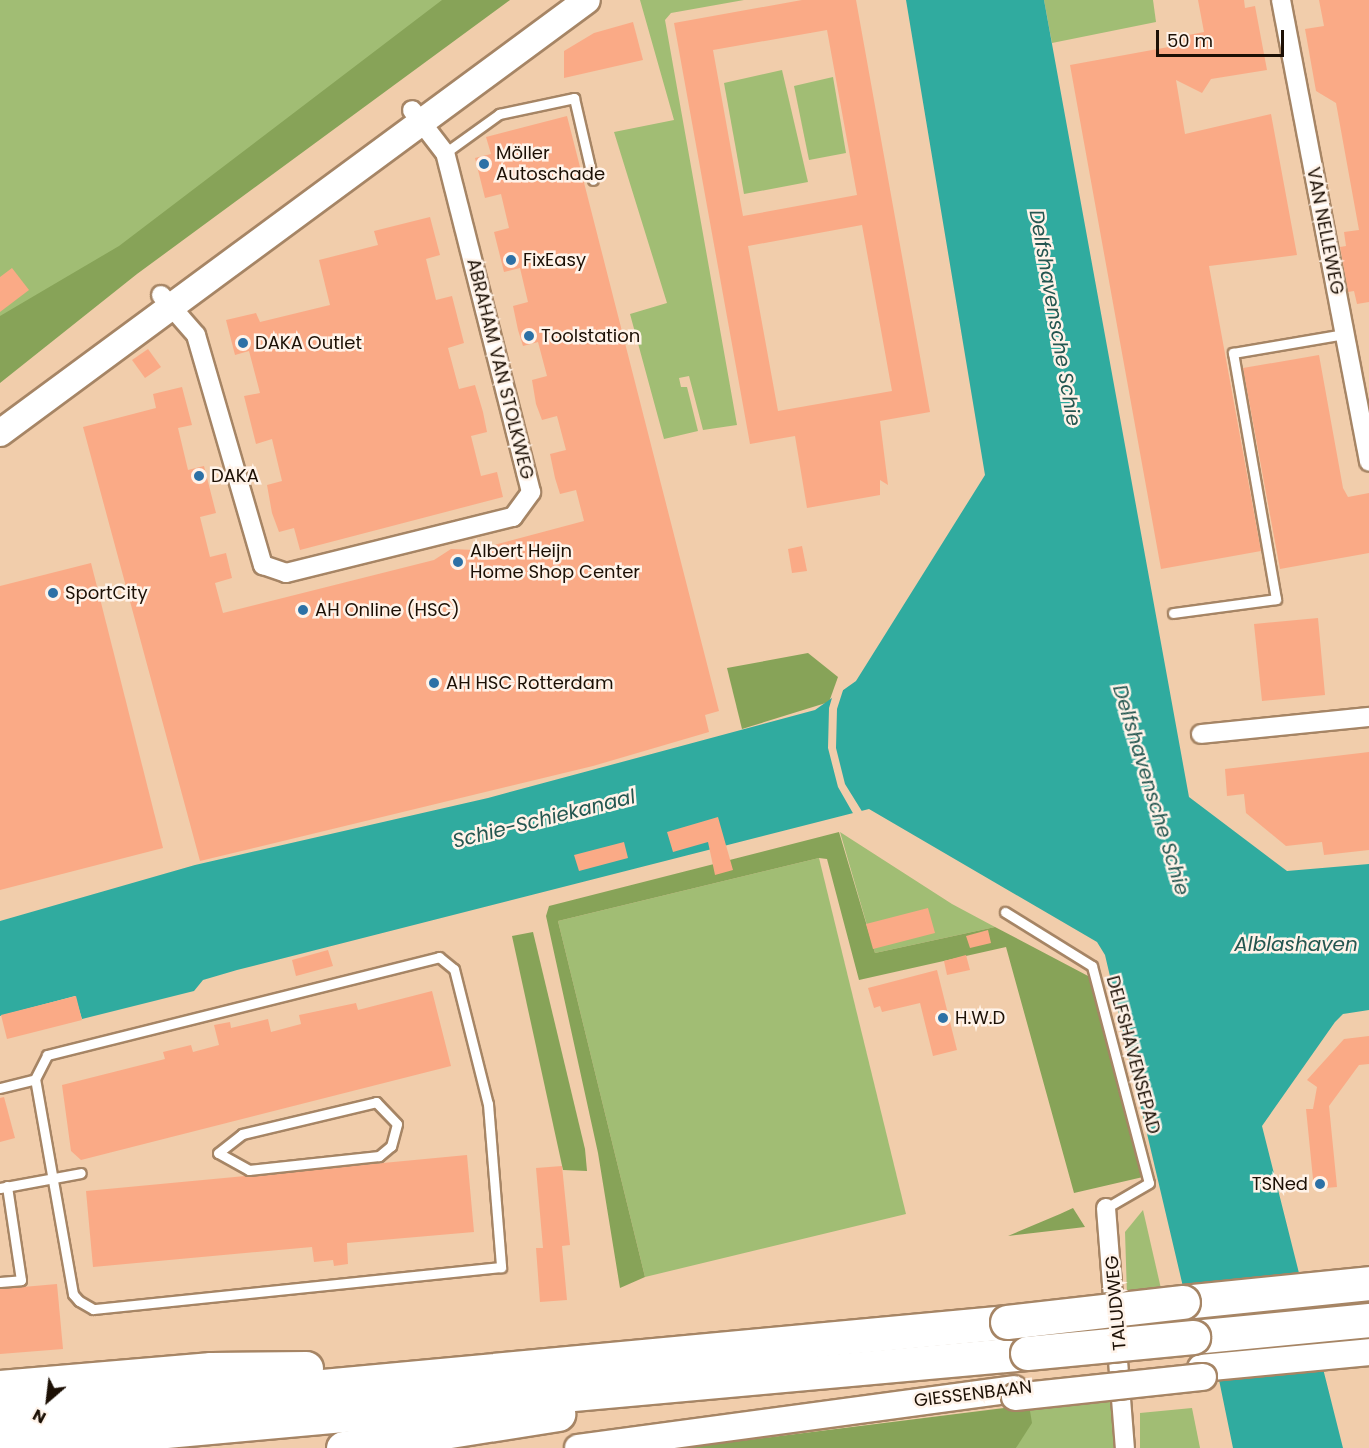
<!DOCTYPE html>
<html>
<head>
<meta charset="utf-8">
<style>
	body { margin:0 }
	#map { position:relative; width:1369px; height:1448px; overflow:hidden; background:#f1cdab; font-family:Poppins,sans-serif }
	div>[style] { position:absolute }
	[style*='--x'] { left:calc(var(--x)*1px); top:calc(var(--y)*1px); width:calc(var(--w)*1px); rotate:calc(var(--a)*1deg) }
	.green>* { inset:0; background:#a1bd74 }
	.forest>* { inset:0; background:#87a358 }
	.water>* { inset:0; background:#30ab9f }
	.pier>* { inset:0; background:#f1cdab }
	.building>* { inset:0; background:#faaa86 }
	.roads { filter:drop-shadow(2px 0 #a68565) drop-shadow(-2px 0 #a68565) drop-shadow(0 2px #a68565) drop-shadow(0 -2px #a68565) }
	.lane>* { height:9px; margin:-4.5px; padding:0 4.5px; transform-origin:4.5px; border-radius:4.5px; background:#fff }
	.street>* { height:18px; margin:-9px; padding:0 9px; transform-origin:9px; border-radius:9px; background:#fff }
	.secondary>* { height:26px; margin:-13px; padding:0 13px; transform-origin:13px; border-radius:13px; background:#fff }
	.highway>* { height:33px; margin:-16.5px; padding:0 16.5px; transform-origin:16.5px; border-radius:16.5px; background:#fff }
	.bridges { filter:drop-shadow(2px 0 #a68565) drop-shadow(-2px 0 #a68565) drop-shadow(0 2px #a68565) drop-shadow(0 -2px #a68565) }
	.secondary-bridge>* { height:26px; margin:-13px; padding:0 13px; transform-origin:13px; border-radius:13px; background:#fff }
	.highway-bridge>* { height:33px; margin:-16.5px; padding:0 16.5px; transform-origin:16.5px; border-radius:16.5px; background:#fff }
	.dots>* { width:16px; height:16px; translate:-50% -50%; box-sizing:border-box; border:3px solid #fff3e9; border-radius:50% }
	span { translate:-50% -50%; white-space:nowrap; text-align:center; line-height:1.15; -webkit-text-stroke:5px #fff3e9; paint-order:stroke }
	.poi-label { font-size:18px; color:#1c1005 }
	.left { translate:0 -50%; text-align:left }
	.right { translate:-100% -50%; text-align:right }
	.street-label { font-size:18px; color:#1c1005 }
	.water-label { font-size:20px; color:#245650; font-style:italic }
	.north { position:absolute; left:18px; top:1370px; width:60px; height:60px; -webkit-text-stroke:4px #fff3e9; paint-order:stroke; rotate:208deg; font-size:16px; font-weight:700; line-height:24px; text-align:center; color:#1c1005 }
	.north::after { content:''; display:block; margin:auto; width:21px; height:27px; background:#1c1005; clip-path:polygon(50% 0,100% 100%,50% 72%,0 100%) }
	.scale { position:absolute; left:1156px; top:30px; width:128px; height:27px; box-sizing:border-box; border:3px solid #1c1005; border-top:0; padding-left:8px; font-size:18px; line-height:21px; white-space:nowrap; color:#1c1005; -webkit-text-stroke:4px #fff3e9; paint-order:stroke }
</style>
</head>
<body>
<div id="map">
	<div class="green">
		<i style="clip-path:polygon(0 0,476px 0,0 340px)"></i>
		<i style="clip-path:polygon(640px 0,744px 0,671px 13px,665px 20px,737px 425px,703px 430px,689px 376px,679px 378px,681px 387px,687px 387px,698px 431px,664px 439px,630px 314px,667px 303px,614px 132px,674px 120px)"></i>
		<i style="clip-path:polygon(1044px 0,1153px 0,1156px 22px,1052px 43px)"></i>
		<i style="clip-path:polygon(782px 70px,808px 182px,744px 194px,724px 83px)"></i>
		<i style="clip-path:polygon(833px 77px,846px 153px,809px 160px,794px 86px)"></i>
		<i style="clip-path:polygon(840px 832px,952px 904px,995px 927px,875px 953px)"></i>
		<i style="clip-path:polygon(819px 858px,906px 1214px,645px 1277px,558px 921px)"></i>
		<i style="clip-path:polygon(1143px 1210px,1162px 1293px,1127px 1296px,1125px 1232px)"></i>
		<i style="clip-path:polygon(1112px 1396px,1114px 1448px,1016px 1448px,1029px 1405px)"></i>
		<i style="clip-path:polygon(1192px 1408px,1200px 1448px,1140px 1448px,1140px 1413px)"></i>
	</div>
	<div class="forest">
		<i style="clip-path:polygon(442px 0,510px 0,137px 274px,0 383px,0 316px,119px 246px)"></i>
		<i style="clip-path:polygon(808px 653px,838px 677px,829px 702px,742px 729px,727px 668px)"></i>
		<i style="clip-path:polygon(839px 832px,875px 953px,995px 927px,1090px 977px,1143px 1177px,1074px 1193px,1006px 947px,859px 980px,827px 859px,819px 858px,558px 921px,645px 1277px,620px 1288px,598px 1153px,546px 916px,549px 906px)"></i>
		<i style="clip-path:polygon(533px 932px,585px 1149px,587px 1171px,563px 1170px,512px 936px)"></i>
		<i style="clip-path:polygon(1073px 1208px,1085px 1227px,1008px 1236px,1060px 1214px)"></i>
		<i style="clip-path:polygon(1029px 1405px,1032px 1423px,1016px 1448px,683px 1448px)"></i>
	</div>
	<div class="water">
		<i style="clip-path:polygon(906px 0,1044px 0,1189px 797px,1287px 871px,1369px 864px,1369px 1010px,1343px 1014px,1335px 1022px,1262px 1126px,1343px 1448px,1233px 1448px,1204px 1307px,1184px 1291px,1105px 955px,1097px 942px,869px 809px,237px 970px,203px 980px,194px 991px,82px 1019px,75px 996px,0 1016px,0 921px,195px 865px,488px 798px,815px 710px,856px 681px,985px 475px)"></i>
	</div>
	<div class="pier">
		<i style="clip-path:polygon(845px 684px,837px 709px,836px 748px,845px 784px,863px 813px,854px 815px,838px 787px,828px 748px,829px 708px,834px 691px)"></i>
	</div>
	<div class="building">
		<i style="clip-path:polygon(evenodd,802px 0,856px 0,930px 412px,880px 421px,888px 485px,880px 480px,880px 495px,807px 508px,795px 436px,750px 444px,674px 23px,802px 0,827px 30px,857px 195px,743px 216px,713px 50px,827px 30px,802px 0,862px 225px,892px 391px,778px 411px,748px 246px,862px 225px)"></i>
		<i style="clip-path:polygon(1198px 0,1244px 0,1245px 8px,1255px 6px,1267px 70px,1211px 79px,1202px 93px,1176px 80px,1185px 134px,1271px 114px,1297px 255px,1209px 266px,1261px 551px,1161px 569px,1070px 65px,1185px 44px,1183px 36px,1204px 32px)"></i>
		<i style="clip-path:polygon(1319px 0,1369px 0,1369px 302px,1357px 304px,1354px 291px,1348px 292px,1340px 247px,1346px 246px,1344px 232px,1359px 230px,1336px 103px,1316px 91px,1305px 29px,1324px 26px)"></i>
		<i style="clip-path:polygon(633px 22px,643px 60px,564px 78px,564px 51px,594px 33px)"></i>
		<i style="clip-path:polygon(567px 116px,719px 711px,705px 715px,709px 732px,593px 766px,200px 861px,83px 427px,156px 408px,153px 394px,182px 387px,192px 425px,178px 428px,188px 470px,204px 466px,216px 513px,200px 517px,210px 557px,226px 553px,232px 578px,215px 583px,223px 613px,434px 560px,451px 549px,475px 550px,584px 521px,576px 490px,560px 494px,555px 478px,550px 454px,566px 450px,557px 416px,542px 420px,536px 404px,532px 380px,547px 376px,538px 342px,523px 346px,518px 330px,513px 306px,528px 302px,520px 268px,504px 272px,494px 232px,509px 228px,501px 194px,485px 198px,475px 158px,491px 154px,486px 137px)"></i>
		<i style="clip-path:polygon(430px 217px,440px 255px,426px 259px,436px 300px,452px 296px,464px 343px,448px 348px,459px 389px,475px 385px,483px 412px,487px 432px,471px 436px,481px 476px,497px 472px,503px 497px,300px 550px,294px 528px,279px 532px,272px 513px,267px 485px,282px 481px,272px 439px,256px 444px,244px 396px,260px 393px,249px 351px,235px 355px,226px 320px,256px 313px,260px 322px,330px 305px,319px 260px,378px 245px,374px 231px)"></i>
		<i style="clip-path:polygon(12px 268px,29px 290px,0 312px,0 277px)"></i>
		<i style="clip-path:polygon(148px 349px,161px 367px,145px 378px,132px 360px)"></i>
		<i style="clip-path:polygon(1319px 355px,1343px 488px,1348px 497px,1369px 493px,1369px 553px,1280px 569px,1243px 368px)"></i>
		<i style="clip-path:polygon(802px 546px,807px 571px,792px 573px,788px 549px)"></i>
		<i style="clip-path:polygon(91px 563px,163px 848px,0 890px,0 586px)"></i>
		<i style="clip-path:polygon(1318px 618px,1325px 695px,1262px 701px,1254px 624px)"></i>
		<i style="clip-path:polygon(1369px 752px,1369px 850px,1324px 855px,1322px 842px,1286px 846px,1246px 813px,1244px 794px,1227px 796px,1225px 769px)"></i>
		<i style="clip-path:polygon(718px 817px,733px 870px,715px 875px,708px 842px,673px 852px,667px 832px)"></i>
		<i style="clip-path:polygon(624px 842px,628px 858px,579px 871px,574px 855px)"></i>
		<i style="clip-path:polygon(928px 908px,935px 933px,873px 949px,866px 924px)"></i>
		<i style="clip-path:polygon(988px 930px,991px 943px,970px 948px,966px 936px)"></i>
		<i style="clip-path:polygon(328px 950px,333px 966px,296px 976px,292px 960px)"></i>
		<i style="clip-path:polygon(966px 955px,970px 970px,947px 975px,944px 961px)"></i>
		<i style="clip-path:polygon(937px 970px,957px 1050px,933px 1056px,920px 1003px,882px 1012px,880px 1006px,874px 1008px,868px 988px)"></i>
		<i style="clip-path:polygon(432px 991px,451px 1066px,81px 1160px,71px 1151px,62px 1085px,165px 1059px,163px 1052px,191px 1045px,193px 1052px,219px 1045px,214px 1025px,230px 1022px,231px 1028px,268px 1019px,271px 1032px,301px 1024px,299px 1015px,356px 1003px,358px 1010px)"></i>
		<i style="clip-path:polygon(76px 996px,82px 1020px,7px 1039px,1px 1015px)"></i>
		<i style="clip-path:polygon(1369px 1036px,1369px 1064px,1359px 1065px,1329px 1106px,1337px 1187px,1314px 1189px,1306px 1109px,1313px 1109px,1317px 1087px,1307px 1080px,1344px 1039px)"></i>
		<i style="clip-path:polygon(4px 1097px,15px 1138px,0 1142px,0 1098px)"></i>
		<i style="clip-path:polygon(467px 1155px,474px 1232px,347px 1243px,348px 1264px,334px 1266px,333px 1260px,314px 1262px,312px 1247px,93px 1267px,86px 1191px)"></i>
		<i style="clip-path:polygon(562px 1166px,570px 1245px,562px 1246px,567px 1300px,540px 1302px,536px 1248px,543px 1248px,536px 1168px)"></i>
		<i style="clip-path:polygon(57px 1284px,63px 1349px,0 1354px,0 1289px)"></i>
	</div>
	<div class="roads">
		<div class="lane">
			<i style="--x:445;--y:153;--w:67;--a:-35.8"></i>
			<i style="--x:499;--y:114;--w:77;--a:-12"></i>
			<i style="--x:574;--y:98;--w:84;--a:77"></i>
			<i style="--x:1173;--y:613;--w:104;--a:-7.7"></i>
			<i style="--x:1276;--y:599;--w:250;--a:-99.9"></i>
			<i style="--x:1233;--y:353;--w:113;--a:-9.7"></i>
			<i style="--x:1005;--y:912;--w:102;--a:31.8"></i>
			<i style="--x:1092;--y:966;--w:224;--a:75.3"></i>
			<i style="--x:1149;--y:1183;--w:50;--a:149.8"></i>
			<i style="--x:439;--y:957;--w:19;--a:39"></i>
			<i style="--x:454;--y:969;--w:139;--a:75.9"></i>
			<i style="--x:488;--y:1104;--w:164;--a:85.4"></i>
			<i style="--x:501;--y:1267;--w:410;--a:174.1"></i>
			<i style="--x:93;--y:1309;--w:16;--a:-150"></i>
			<i style="--x:79;--y:1301;--w:9;--a:-131"></i>
			<i style="--x:73;--y:1294;--w:218;--a:-100"></i>
			<i style="--x:35;--y:1079;--w:27;--a:-63"></i>
			<i style="--x:47;--y:1055;--w:404;--a:-14"></i>
			<i style="--x:0;--y:1088;--w:36;--a:-14"></i>
			<i style="--x:376;--y:1102;--w:30;--a:46"></i>
			<i style="--x:397;--y:1124;--w:23;--a:105"></i>
			<i style="--x:391;--y:1146;--w:16;--a:140"></i>
			<i style="--x:379;--y:1156;--w:131;--a:173.9"></i>
			<i style="--x:249;--y:1170;--w:35;--a:-151"></i>
			<i style="--x:218;--y:1153;--w:31;--a:-38"></i>
			<i style="--x:242;--y:1134;--w:138;--a:-13.4"></i>
			<i style="--x:0;--y:1188;--w:82;--a:-10.5"></i>
			<i style="--x:0;--y:1282;--w:21;--a:-5"></i>
			<i style="--x:21;--y:1280;--w:95;--a:-98.5"></i>
		</div>
		<div class="street">
			<i style="--x:1281;--y:0;--w:470;--a:79.2"></i>
			<i style="--x:161;--y:295;--w:53;--a:48.8"></i>
			<i style="--x:196;--y:335;--w:240;--a:73.8"></i>
			<i style="--x:263;--y:565;--w:24;--a:19"></i>
			<i style="--x:286;--y:573;--w:234;--a:-13.9"></i>
			<i style="--x:513;--y:517;--w:31;--a:-54"></i>
			<i style="--x:531;--y:492;--w:350;--a:-104.2"></i>
			<i style="--x:445;--y:153;--w:54;--a:-127.5"></i>
			<i style="--x:1201;--y:734;--w:169;--a:-5.8"></i>
			<i style="--x:1106;--y:1208;--w:241;--a:85.5"></i>
		</div>
		<div class="secondary">
			<i style="--x:0;--y:433;--w:729;--a:-36.41"></i>
			<i style="--x:1201;--y:1368;--w:169;--a:-5.4"></i>
			<i style="--x:578;--y:1448;--w:440;--a:-7.7"></i>
		</div>
		<div class="highway">
			<i style="--x:1183;--y:1302;--w:187;--a:-5.8"></i>
			<i style="--x:1193;--y:1337;--w:177;--a:-5.5"></i>
			<i style="--x:0;--y:1387;--w:212;--a:-4.9"></i>
			<i style="--x:211;--y:1369;--w:95;--a:-0.6"></i>
			<i style="--x:0;--y:1416;--w:1011;--a:-5.33"></i>
			<i style="--x:0;--y:1446;--w:1031;--a:-5.17"></i>
			<i style="--x:343;--y:1448;--w:218;--a:-9"></i>
		</div>
	</div>
	<div class="bridges">
		<div class="secondary-bridge">
			<i style="--x:1015;--y:1397;--w:189;--a:-6.1"></i>
		</div>
		<div class="highway-bridge">
			<i style="--x:1007;--y:1322;--w:177;--a:-6.5"></i>
			<i style="--x:1027;--y:1353;--w:167;--a:-5.5"></i>
		</div>
	</div>
	<div class="dots">
		<i style="left:484px;top:164px;background:#2d71a6"></i>
		<i style="left:511px;top:260px;background:#2d71a6"></i>
		<i style="left:529px;top:336px;background:#2d71a6"></i>
		<i style="left:243px;top:343px;background:#2d71a6"></i>
		<i style="left:199px;top:476px;background:#2d71a6"></i>
		<i style="left:458px;top:562px;background:#2d71a6"></i>
		<i style="left:53px;top:593px;background:#2d71a6"></i>
		<i style="left:303px;top:610px;background:#2d71a6"></i>
		<i style="left:434px;top:683px;background:#2d71a6"></i>
		<i style="left:943px;top:1018px;background:#2d71a6"></i>
		<i style="left:1320px;top:1184px;background:#2d71a6"></i>
	</div>
	<div class="poi-label">
		<span class="left" style="left:496px;top:164px">Möller<br>Autoschade</span>
		<span class="left" style="left:523px;top:260px">FixEasy</span>
		<span class="left" style="left:541px;top:336px">Toolstation</span>
		<span class="left" style="left:255px;top:343px">DAKA Outlet</span>
		<span class="left" style="left:211px;top:476px">DAKA</span>
		<span class="left" style="left:470px;top:562px">Albert Heijn<br>Home Shop Center</span>
		<span class="left" style="left:65px;top:593px">SportCity</span>
		<span class="left" style="left:315px;top:610px">AH Online (HSC)</span>
		<span class="left" style="left:446px;top:683px">AH HSC Rotterdam</span>
		<span class="left" style="left:955px;top:1018px">H.W.D</span>
		<span class="right" style="left:1308px;top:1184px">TSNed</span>
	</div>
	<div class="street-label">
		<span style="left:1325px;top:231px;rotate:79deg">VAN NELLEWEG</span>
		<span style="left:500px;top:369px;rotate:76deg">ABRAHAM VAN STOLKWEG</span>
		<span style="left:1133px;top:1055px;rotate:75deg">DELFSHAVENSEPAD</span>
		<span style="left:1116px;top:1303px;rotate:-95deg">TALUDWEG</span>
		<span style="left:973px;top:1394px;rotate:-7deg">GIESSENBAAN</span>
	</div>
	<div class="water-label">
		<span style="left:1055px;top:318px;rotate:80deg">Delfshavensche Schie</span>
		<span style="left:1151px;top:790px;rotate:73deg">Delfshavensche Schie</span>
		<span style="left:544px;top:819px;rotate:-14deg">Schie-Schiekanaal</span>
		<span style="left:1296px;top:944px">Alblashaven</span>
	</div>
	<div class="north">N</div>
	<div class="scale">50 m</div>
</div>
</body>
</html>
